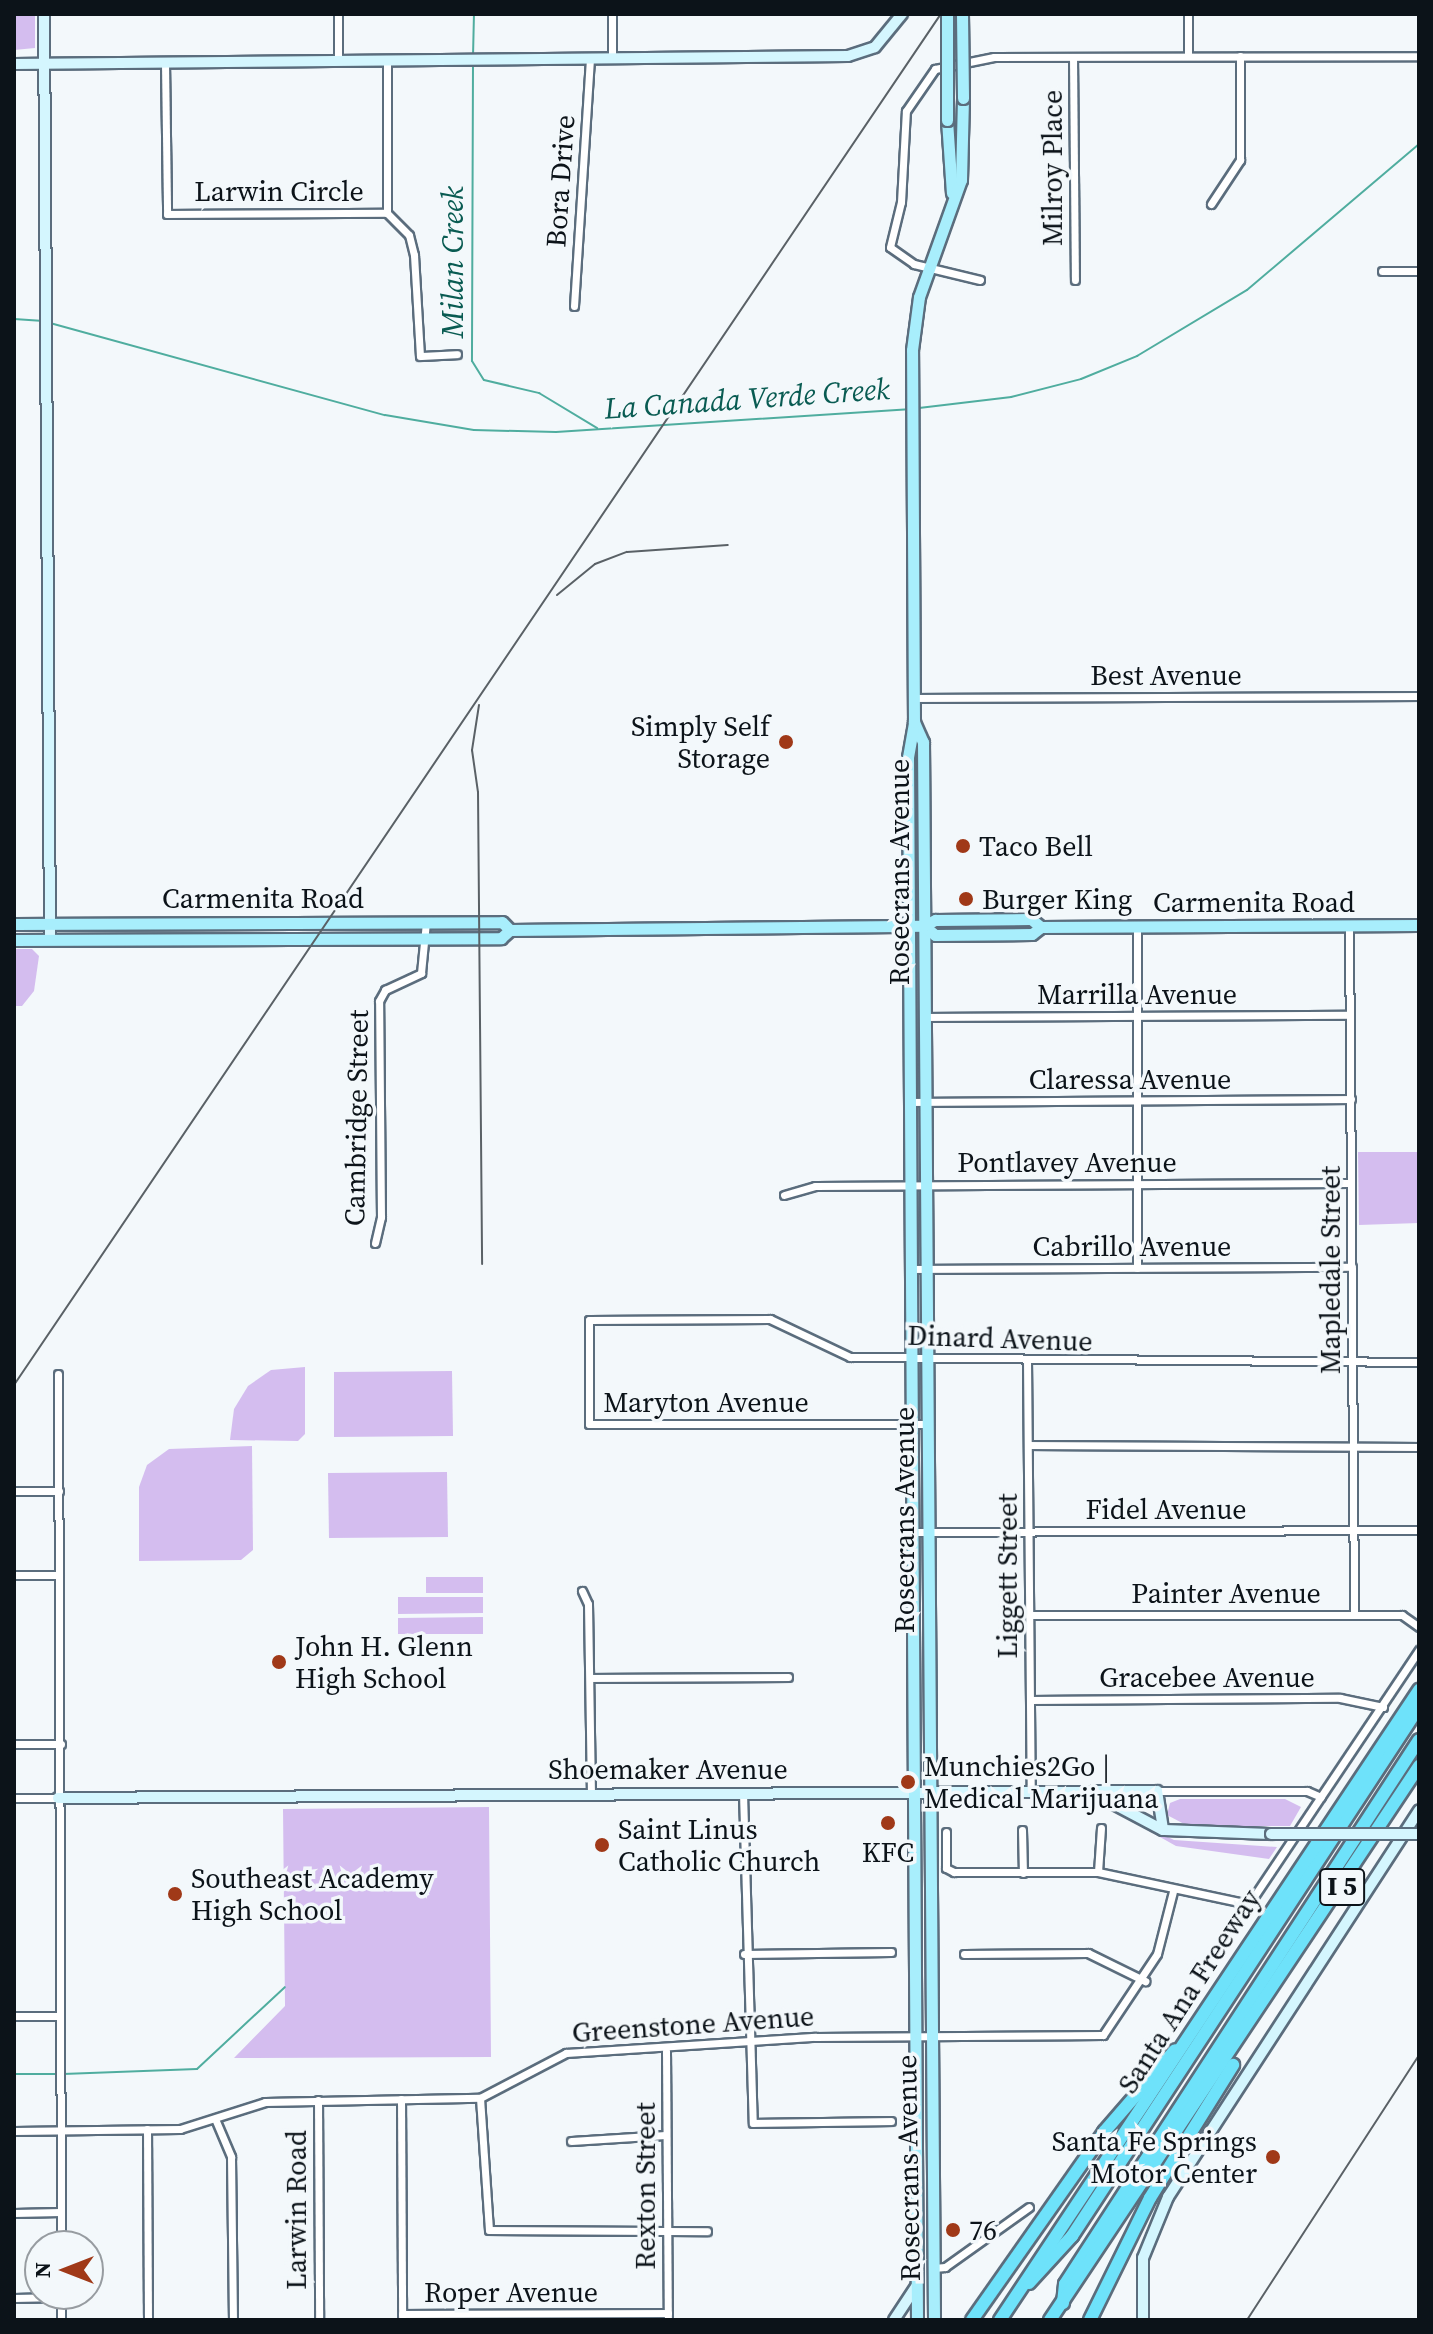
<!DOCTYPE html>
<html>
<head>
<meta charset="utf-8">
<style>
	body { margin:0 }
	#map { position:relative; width:1433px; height:2334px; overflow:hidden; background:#f3f8fb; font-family:"Source Serif 4",serif }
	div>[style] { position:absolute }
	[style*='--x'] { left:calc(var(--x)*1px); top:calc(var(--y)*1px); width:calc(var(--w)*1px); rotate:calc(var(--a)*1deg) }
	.green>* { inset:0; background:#d4bdef }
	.stream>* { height:2px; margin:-1px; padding:0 1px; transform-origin:1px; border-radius:1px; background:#4fad9f }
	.roads { filter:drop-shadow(2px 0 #5b6d7d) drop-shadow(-2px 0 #5b6d7d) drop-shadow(0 2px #5b6d7d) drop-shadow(0 -2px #5b6d7d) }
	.street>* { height:7px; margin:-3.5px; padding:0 3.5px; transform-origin:3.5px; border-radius:3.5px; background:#fff }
	.secondary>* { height:10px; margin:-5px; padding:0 5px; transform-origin:5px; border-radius:5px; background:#d4f6fe }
	.primary>* { height:11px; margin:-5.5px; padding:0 5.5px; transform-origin:5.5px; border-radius:5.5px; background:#a8eefc }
	.highway>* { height:12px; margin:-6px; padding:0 6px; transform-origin:6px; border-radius:6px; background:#6ee2fa }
	.rail>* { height:2px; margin:-1px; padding:0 1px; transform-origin:1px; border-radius:1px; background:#5a6166 }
	.bridges { filter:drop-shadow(2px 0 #5b6d7d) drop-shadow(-2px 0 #5b6d7d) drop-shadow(0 2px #5b6d7d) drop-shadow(0 -2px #5b6d7d) }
	.secondary-bridge>* { height:10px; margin:-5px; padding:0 5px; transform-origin:5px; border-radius:5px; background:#d4f6fe }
	.primary-bridge>* { height:11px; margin:-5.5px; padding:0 5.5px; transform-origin:5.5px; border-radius:5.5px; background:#a8eefc }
	.dots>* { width:22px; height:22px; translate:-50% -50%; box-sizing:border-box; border:4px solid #f3f8fb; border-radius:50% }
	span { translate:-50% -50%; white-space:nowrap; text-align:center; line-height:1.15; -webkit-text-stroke:7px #f3f8fb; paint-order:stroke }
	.shield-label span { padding:2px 6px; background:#f3f8fb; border:2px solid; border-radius:6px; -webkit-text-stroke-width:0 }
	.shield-label { font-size:26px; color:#0c1319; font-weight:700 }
	.street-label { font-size:28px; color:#0c1319 }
	.poi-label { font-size:28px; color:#0c1319 }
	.right { translate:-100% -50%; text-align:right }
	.left { translate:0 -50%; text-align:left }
	.water-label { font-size:30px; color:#095b52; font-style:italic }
	.frame { position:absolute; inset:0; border:16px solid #0c1319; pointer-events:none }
	.north { position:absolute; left:24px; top:2230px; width:80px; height:80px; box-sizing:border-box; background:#f3f8fb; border:2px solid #979ca1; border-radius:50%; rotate:270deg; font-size:22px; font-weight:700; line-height:32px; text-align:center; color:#0c1319 }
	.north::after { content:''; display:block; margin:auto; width:28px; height:36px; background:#a03918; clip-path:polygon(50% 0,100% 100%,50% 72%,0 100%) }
</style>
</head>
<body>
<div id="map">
	<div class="green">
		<i style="clip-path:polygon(14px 14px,35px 14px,35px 48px,14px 50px)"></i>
		<i style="clip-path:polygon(14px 949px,32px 949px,39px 956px,34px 991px,22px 1006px,14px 1006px)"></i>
		<i style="clip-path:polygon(1358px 1152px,1419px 1152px,1419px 1223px,1359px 1225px)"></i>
		<i style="clip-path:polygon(305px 1367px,305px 1434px,298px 1441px,230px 1440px,234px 1409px,248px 1386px,271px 1370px)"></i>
		<i style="clip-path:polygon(452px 1371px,453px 1436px,334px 1437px,334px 1372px)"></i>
		<i style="clip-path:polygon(252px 1446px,253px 1550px,241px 1560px,139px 1561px,139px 1487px,147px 1465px,169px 1449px)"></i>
		<i style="clip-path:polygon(447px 1472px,448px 1537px,329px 1538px,328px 1473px)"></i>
		<i style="clip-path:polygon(426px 1577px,483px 1577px,483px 1593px,426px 1593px)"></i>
		<i style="clip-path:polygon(398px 1597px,483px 1597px,483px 1613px,398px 1614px)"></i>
		<i style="clip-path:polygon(483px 1617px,483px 1634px,398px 1634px,398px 1618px)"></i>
		<i style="clip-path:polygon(1180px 1799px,1285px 1799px,1301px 1807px,1290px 1826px,1188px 1826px,1167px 1815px,1170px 1803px)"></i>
		<i style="clip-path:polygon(489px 1807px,491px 2057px,234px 2058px,285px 2006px,283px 1809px)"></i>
		<i style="clip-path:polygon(1110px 1809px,1174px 1840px,1277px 1847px,1269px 1859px,1176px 1846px)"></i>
	</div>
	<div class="stream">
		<i style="--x:473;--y:57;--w:43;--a:-88.7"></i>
		<i style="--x:473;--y:63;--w:298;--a:90.2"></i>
		<i style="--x:472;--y:361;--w:22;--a:58"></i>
		<i style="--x:484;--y:380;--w:57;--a:13.3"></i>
		<i style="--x:539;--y:393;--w:68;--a:31.1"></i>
		<i style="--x:14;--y:319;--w:26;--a:4"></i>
		<i style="--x:50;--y:323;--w:347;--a:15.4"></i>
		<i style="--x:385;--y:415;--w:90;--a:9.6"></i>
		<i style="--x:474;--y:430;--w:82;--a:1.4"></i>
		<i style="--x:556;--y:432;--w:353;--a:-3.7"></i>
		<i style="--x:919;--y:408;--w:93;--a:-6.8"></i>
		<i style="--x:1011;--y:397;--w:72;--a:-14.4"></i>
		<i style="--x:1081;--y:379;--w:61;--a:-22.3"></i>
		<i style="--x:1137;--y:356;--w:128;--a:-31"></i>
		<i style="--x:1247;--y:290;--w:226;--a:-40.3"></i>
		<i style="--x:14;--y:2074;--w:43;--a:0"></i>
		<i style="--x:63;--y:2074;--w:134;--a:-2.1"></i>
		<i style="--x:197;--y:2069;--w:120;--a:-43"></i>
	</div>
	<div class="roads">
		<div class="street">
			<i style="--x:338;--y:14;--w:45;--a:90"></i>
			<i style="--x:612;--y:14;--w:44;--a:90"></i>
			<i style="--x:1188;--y:56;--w:42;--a:-90"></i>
			<i style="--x:1073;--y:57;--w:223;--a:89.5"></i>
			<i style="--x:165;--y:63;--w:151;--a:89.2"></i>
			<i style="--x:167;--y:214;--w:220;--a:-0.3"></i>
			<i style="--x:387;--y:213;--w:154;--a:-90"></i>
			<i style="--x:1211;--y:204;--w:53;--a:-56.6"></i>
			<i style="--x:1240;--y:160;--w:104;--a:-90"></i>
			<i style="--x:387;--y:213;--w:31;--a:45"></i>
			<i style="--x:409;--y:235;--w:21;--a:76"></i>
			<i style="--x:414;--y:255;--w:101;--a:86.6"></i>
			<i style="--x:420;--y:356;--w:37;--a:-3"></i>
			<i style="--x:1382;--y:271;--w:37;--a:0"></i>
			<i style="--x:980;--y:280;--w:68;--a:-166.4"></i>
			<i style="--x:914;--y:264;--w:29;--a:-145"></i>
			<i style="--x:890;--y:247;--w:46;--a:-76.3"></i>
			<i style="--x:901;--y:202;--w:91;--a:-86.9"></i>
			<i style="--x:906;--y:111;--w:51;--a:-55.4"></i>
			<i style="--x:935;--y:69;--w:60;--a:-11.5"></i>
			<i style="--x:994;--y:57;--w:425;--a:-0.1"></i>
			<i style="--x:574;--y:306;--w:248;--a:-86.3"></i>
			<i style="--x:914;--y:698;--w:505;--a:-0.23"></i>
			<i style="--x:1349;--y:925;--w:690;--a:89.58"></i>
			<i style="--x:1137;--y:927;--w:341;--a:90"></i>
			<i style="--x:924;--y:1017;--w:426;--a:-0.3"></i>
			<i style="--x:911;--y:1102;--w:440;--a:-0.4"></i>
			<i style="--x:784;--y:1195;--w:32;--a:-16"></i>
			<i style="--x:815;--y:1186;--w:536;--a:-0.32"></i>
			<i style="--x:375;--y:1243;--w:27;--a:-77"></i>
			<i style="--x:381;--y:1217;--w:216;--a:-90.5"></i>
			<i style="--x:379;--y:1001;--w:13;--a:-61"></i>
			<i style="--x:385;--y:990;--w:40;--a:-25"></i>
			<i style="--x:421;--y:973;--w:51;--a:-84.4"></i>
			<i style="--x:912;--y:1269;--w:440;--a:-0.3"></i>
			<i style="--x:1027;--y:1360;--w:431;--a:89.5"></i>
			<i style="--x:58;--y:1374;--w:872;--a:89.8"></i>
			<i style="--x:927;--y:1424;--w:338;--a:180"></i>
			<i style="--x:589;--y:1424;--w:104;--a:-90"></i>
			<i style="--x:589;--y:1320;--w:181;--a:-0.3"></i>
			<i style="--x:770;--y:1319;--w:89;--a:25.4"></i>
			<i style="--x:850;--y:1357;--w:569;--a:0.5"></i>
			<i style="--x:1028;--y:1445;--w:391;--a:0.3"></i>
			<i style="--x:14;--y:1491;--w:45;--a:0"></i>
			<i style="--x:913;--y:1532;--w:506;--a:-0.23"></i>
			<i style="--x:14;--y:1575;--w:45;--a:0"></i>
			<i style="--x:582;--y:1591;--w:14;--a:65"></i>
			<i style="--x:588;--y:1604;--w:190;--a:89.1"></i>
			<i style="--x:1029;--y:1615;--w:373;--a:0"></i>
			<i style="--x:1402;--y:1615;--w:21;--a:35"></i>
			<i style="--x:590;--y:1678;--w:198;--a:-0.3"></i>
			<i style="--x:1030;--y:1700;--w:310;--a:-0.4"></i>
			<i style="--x:1340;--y:1698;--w:44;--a:11.8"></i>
			<i style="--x:14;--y:1744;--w:47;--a:0"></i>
			<i style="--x:1157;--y:1791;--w:150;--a:0"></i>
			<i style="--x:1307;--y:1791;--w:15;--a:23"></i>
			<i style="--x:743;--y:1793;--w:330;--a:88.3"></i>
			<i style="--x:753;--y:2123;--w:138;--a:-0.8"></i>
			<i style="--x:14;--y:1798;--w:44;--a:0"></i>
			<i style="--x:1022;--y:1830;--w:43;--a:88.7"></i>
			<i style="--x:946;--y:1832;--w:36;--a:90"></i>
			<i style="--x:946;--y:1868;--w:9;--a:27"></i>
			<i style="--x:954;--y:1872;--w:144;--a:0"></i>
			<i style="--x:1098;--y:1872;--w:154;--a:12"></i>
			<i style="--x:1249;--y:1904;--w:306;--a:-56.2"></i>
			<i style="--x:1098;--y:1872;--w:44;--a:-86.1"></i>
			<i style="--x:744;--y:1954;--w:147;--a:-0.8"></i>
			<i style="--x:964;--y:1954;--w:124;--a:-0.5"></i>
			<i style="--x:1088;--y:1953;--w:64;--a:26.2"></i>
			<i style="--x:14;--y:2016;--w:45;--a:0"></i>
			<i style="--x:666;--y:2051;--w:269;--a:89.6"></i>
			<i style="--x:480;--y:2098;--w:132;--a:86.1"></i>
			<i style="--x:489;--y:2230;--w:218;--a:0.3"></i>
			<i style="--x:401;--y:2099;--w:221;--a:89.7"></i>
			<i style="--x:318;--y:2100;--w:220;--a:89.7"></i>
			<i style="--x:216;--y:2121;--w:39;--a:67"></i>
			<i style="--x:231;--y:2157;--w:163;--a:89.3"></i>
			<i style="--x:147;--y:2129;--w:191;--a:89.7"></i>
			<i style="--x:14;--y:2131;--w:166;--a:-0.7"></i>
			<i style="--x:180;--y:2129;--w:89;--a:-17.6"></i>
			<i style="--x:265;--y:2102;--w:215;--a:-1.1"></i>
			<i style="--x:480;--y:2098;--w:97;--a:-27.6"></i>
			<i style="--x:566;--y:2053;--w:250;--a:-3.7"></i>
			<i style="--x:815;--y:2037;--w:288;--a:-0.4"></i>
			<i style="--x:1103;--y:2035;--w:97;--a:-56.3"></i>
			<i style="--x:1157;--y:1954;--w:65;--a:-75.7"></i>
			<i style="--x:571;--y:2141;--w:95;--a:-3.6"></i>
			<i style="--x:14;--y:2213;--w:47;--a:-1.2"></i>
			<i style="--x:934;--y:2268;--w:11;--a:-5"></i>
			<i style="--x:945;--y:2267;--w:103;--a:-35.5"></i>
			<i style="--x:61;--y:2294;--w:26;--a:90"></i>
			<i style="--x:14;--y:2298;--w:47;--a:-1.2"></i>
			<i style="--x:402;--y:2314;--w:266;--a:-0.2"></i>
		</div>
		<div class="secondary">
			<i style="--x:44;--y:14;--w:925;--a:89.63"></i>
			<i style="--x:14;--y:64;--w:834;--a:-0.55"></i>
			<i style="--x:848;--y:56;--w:28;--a:-18"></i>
			<i style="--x:875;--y:47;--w:43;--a:-50.7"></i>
			<i style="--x:1093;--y:1793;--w:79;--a:27.9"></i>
			<i style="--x:1163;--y:1830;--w:108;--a:2.1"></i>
			<i style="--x:58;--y:1798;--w:1099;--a:-0.36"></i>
			<i style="--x:1157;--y:1791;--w:39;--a:81"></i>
			<i style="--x:894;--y:2320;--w:42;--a:-56.7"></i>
			<i style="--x:1143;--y:2320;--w:62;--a:-90"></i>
			<i style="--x:1143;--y:2258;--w:66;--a:-67.7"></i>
			<i style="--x:1168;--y:2197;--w:461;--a:-57"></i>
		</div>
		<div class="primary">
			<i style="--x:947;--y:120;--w:73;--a:86.1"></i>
			<i style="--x:914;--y:722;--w:22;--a:66"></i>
			<i style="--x:923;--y:742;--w:1578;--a:89.6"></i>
			<i style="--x:14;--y:924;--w:488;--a:-0.2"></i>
			<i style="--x:502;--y:922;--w:11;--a:45"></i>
			<i style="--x:924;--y:926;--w:14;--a:39"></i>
			<i style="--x:935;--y:935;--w:97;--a:-0.6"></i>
			<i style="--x:1032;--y:934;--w:11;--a:-38"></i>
			<i style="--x:1041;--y:927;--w:378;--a:-0.3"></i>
			<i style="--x:14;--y:940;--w:487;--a:-0.2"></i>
			<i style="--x:501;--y:938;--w:12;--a:-42"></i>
			<i style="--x:510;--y:930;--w:414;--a:-0.6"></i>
			<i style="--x:924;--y:926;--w:13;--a:-29"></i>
			<i style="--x:935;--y:920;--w:96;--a:-0.6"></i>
			<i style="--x:1031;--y:919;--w:13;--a:39"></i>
			<i style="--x:917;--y:2320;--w:1563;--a:-90.33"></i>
			<i style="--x:908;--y:757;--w:36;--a:-80"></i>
			<i style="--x:914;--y:722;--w:372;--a:-90.3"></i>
			<i style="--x:912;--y:350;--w:53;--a:-82.5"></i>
			<i style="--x:919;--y:297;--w:124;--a:-70.3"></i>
			<i style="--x:961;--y:180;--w:82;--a:-88.6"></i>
		</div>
		<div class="highway">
			<i style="--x:1029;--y:2283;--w:64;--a:-47.5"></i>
			<i style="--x:1072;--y:2236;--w:633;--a:-56.74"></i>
			<i style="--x:1063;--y:2303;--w:19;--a:-84"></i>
			<i style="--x:1065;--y:2284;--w:649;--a:-56.95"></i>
			<i style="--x:972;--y:2320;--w:230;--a:-54.9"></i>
			<i style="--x:1104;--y:2132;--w:108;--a:-49.1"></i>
			<i style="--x:1000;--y:2320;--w:757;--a:-56.37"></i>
			<i style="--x:1050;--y:2320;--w:666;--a:-56.33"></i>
			<i style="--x:1090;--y:2320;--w:136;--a:-63.8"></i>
			<i style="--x:1150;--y:2198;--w:157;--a:-58"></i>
		</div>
	</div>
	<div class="rail">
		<i style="--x:557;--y:595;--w:49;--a:-39.2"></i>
		<i style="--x:595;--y:564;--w:34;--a:-21"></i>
		<i style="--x:627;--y:552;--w:101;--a:-4"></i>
		<i style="--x:479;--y:705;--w:46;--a:98.8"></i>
		<i style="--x:472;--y:750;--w:42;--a:81.9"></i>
		<i style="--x:478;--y:792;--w:472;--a:89.5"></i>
		<i style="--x:14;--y:1385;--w:1655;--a:-55.94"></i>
		<i style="--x:1247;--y:2320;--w:316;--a:-57"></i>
	</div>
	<div class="bridges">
		<div class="secondary-bridge">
			<i style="--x:1271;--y:1834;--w:148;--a:0"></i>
		</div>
		<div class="primary-bridge">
			<i style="--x:947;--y:14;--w:106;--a:90"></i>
			<i style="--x:962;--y:14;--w:84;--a:89.3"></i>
		</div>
	</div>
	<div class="dots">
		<i style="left:786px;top:742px;background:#a03918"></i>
		<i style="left:963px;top:846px;background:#a03918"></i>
		<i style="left:966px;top:899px;background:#a03918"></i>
		<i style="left:279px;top:1662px;background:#a03918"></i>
		<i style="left:908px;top:1782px;background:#a03918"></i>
		<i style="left:888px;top:1823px;background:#a03918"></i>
		<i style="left:602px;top:1845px;background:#a03918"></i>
		<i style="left:175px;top:1894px;background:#a03918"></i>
		<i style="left:1273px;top:2157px;background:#a03918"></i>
		<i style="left:953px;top:2230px;background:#a03918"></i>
	</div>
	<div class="shield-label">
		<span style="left:1342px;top:1887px">I 5</span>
	</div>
	<div class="street-label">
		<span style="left:1052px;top:168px;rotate:-90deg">Milroy Place</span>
		<span style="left:560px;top:181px;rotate:-86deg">Bora Drive</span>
		<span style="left:279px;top:191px">Larwin Circle</span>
		<span style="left:1166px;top:675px">Best Avenue</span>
		<span style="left:899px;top:872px;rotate:-90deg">Rosecrans Avenue</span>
		<span style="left:263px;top:898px">Carmenita Road</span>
		<span style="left:1254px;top:902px">Carmenita Road</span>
		<span style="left:1137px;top:994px">Marrilla Avenue</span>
		<span style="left:1130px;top:1079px">Claressa Avenue</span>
		<span style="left:356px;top:1118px;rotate:-89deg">Cambridge Street</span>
		<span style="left:1067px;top:1162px">Pontlavey Avenue</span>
		<span style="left:1132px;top:1246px">Cabrillo Avenue</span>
		<span style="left:1330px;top:1270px;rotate:-90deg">Mapledale Street</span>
		<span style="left:1000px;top:1338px;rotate:2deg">Dinard Avenue</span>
		<span style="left:706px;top:1402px">Maryton Avenue</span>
		<span style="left:1166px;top:1509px">Fidel Avenue</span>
		<span style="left:904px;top:1520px;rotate:-90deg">Rosecrans Avenue</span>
		<span style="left:1007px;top:1576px;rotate:-90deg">Liggett Street</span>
		<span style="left:1226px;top:1593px">Painter Avenue</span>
		<span style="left:1207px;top:1677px">Gracebee Avenue</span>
		<span style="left:668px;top:1769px">Shoemaker Avenue</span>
		<span style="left:1189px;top:1991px;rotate:-57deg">Santa Ana Freeway</span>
		<span style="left:693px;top:2024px;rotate:-4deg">Greenstone Avenue</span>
		<span style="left:908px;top:2168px;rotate:-91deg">Rosecrans Avenue</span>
		<span style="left:645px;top:2186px;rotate:-90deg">Rexton Street</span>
		<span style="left:296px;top:2210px;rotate:-90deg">Larwin Road</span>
		<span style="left:511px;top:2292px">Roper Avenue</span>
	</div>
	<div class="poi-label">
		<span class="right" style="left:770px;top:742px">Simply Self<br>Storage</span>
		<span class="left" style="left:979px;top:846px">Taco Bell</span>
		<span class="left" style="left:982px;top:899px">Burger King</span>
		<span class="left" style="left:295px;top:1662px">John H. Glenn<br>High School</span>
		<span class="left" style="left:924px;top:1782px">Munchies2Go |<br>Medical Marijuana</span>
		<span class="left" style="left:618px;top:1845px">Saint Linus<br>Catholic Church</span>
		<span style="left:888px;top:1852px">KFC</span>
		<span class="left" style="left:191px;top:1894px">Southeast Academy<br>High School</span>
		<span class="right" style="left:1257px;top:2157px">Santa Fe Springs<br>Motor Center</span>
		<span class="left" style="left:969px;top:2230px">76</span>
	</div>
	<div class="water-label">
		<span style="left:453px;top:262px;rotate:-90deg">Milan Creek</span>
		<span style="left:747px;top:399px;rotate:-4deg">La Canada Verde Creek</span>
	</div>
	<div class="frame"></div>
	<div class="north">N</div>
</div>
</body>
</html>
